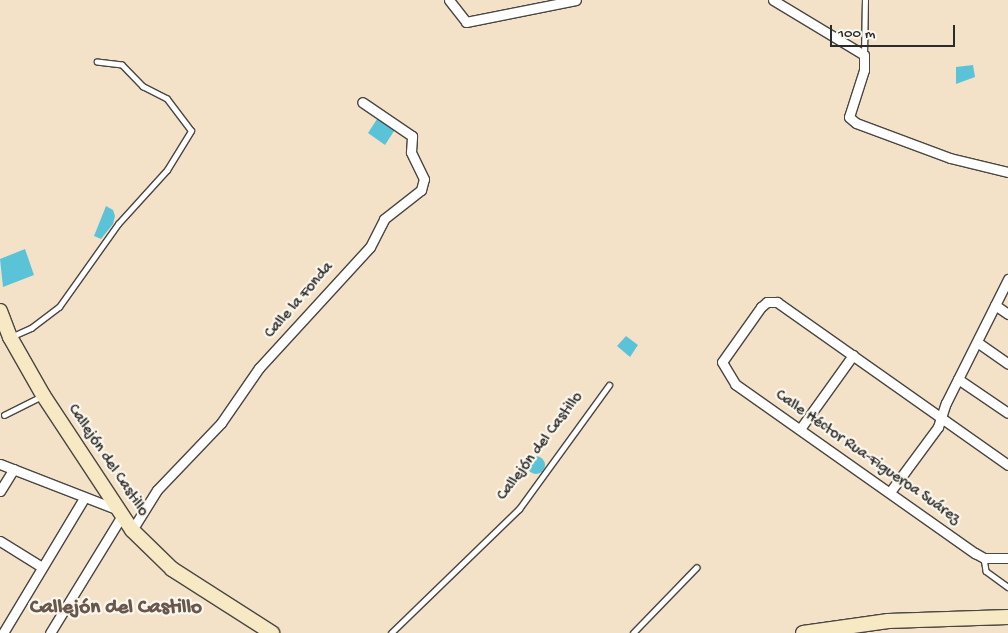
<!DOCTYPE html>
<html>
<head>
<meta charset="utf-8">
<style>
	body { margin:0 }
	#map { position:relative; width:1008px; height:633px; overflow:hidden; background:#f4e2c8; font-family:"Gochi Hand",sans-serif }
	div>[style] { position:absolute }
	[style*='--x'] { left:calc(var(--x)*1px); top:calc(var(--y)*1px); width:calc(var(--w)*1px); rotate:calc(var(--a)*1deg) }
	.water>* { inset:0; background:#5bc3d8 }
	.round { border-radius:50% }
	.roads { filter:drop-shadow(1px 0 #494643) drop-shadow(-1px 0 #494643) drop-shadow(0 1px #494643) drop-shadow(0 -1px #494643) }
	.lane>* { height:4.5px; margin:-2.25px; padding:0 2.25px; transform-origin:2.25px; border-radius:2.25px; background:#fff }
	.street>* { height:9px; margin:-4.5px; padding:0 4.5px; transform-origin:4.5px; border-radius:4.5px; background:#fff }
	.secondary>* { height:14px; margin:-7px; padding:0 7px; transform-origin:7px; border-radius:7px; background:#f7e9c3 }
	span { translate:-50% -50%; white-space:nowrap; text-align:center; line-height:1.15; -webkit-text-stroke:4.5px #fbf7ec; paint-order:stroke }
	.street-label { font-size:16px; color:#2b2b2b }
	.district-label { font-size:21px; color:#68574d; font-weight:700 }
	.scale { position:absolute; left:830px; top:25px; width:125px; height:22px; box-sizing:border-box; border:2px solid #2b2b2b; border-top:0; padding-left:6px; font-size:15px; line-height:18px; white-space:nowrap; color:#2b2b2b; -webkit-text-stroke:4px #fbf7ec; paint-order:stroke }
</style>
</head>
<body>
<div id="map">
	<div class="water">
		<i style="clip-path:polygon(973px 65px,975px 77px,956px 84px,956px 67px)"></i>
		<i style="clip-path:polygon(379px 116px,396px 128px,385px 145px,368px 133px)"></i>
		<i style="clip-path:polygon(106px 206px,113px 210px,115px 216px,113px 224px,101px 239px,94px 236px)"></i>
		<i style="clip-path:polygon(25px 249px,34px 275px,3px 287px,0 259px)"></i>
		<i style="clip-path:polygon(626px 336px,638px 345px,630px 357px,617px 346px)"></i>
		<i class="round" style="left:527px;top:456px;width:18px;height:18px"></i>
	</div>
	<div class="roads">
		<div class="lane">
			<i style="--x:864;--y:55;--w:55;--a:-89"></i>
			<i style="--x:13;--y:336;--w:20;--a:-24"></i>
			<i style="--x:31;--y:328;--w:35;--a:-37"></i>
			<i style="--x:59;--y:307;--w:102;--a:-54.6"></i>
			<i style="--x:118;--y:224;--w:73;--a:-47.8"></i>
			<i style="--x:167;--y:170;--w:46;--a:-58.4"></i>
			<i style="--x:191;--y:131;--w:40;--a:-127"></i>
			<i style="--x:167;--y:99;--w:27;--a:-153"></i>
			<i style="--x:143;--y:87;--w:30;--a:-134"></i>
			<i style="--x:122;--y:65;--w:25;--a:-173"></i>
			<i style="--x:4;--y:415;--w:42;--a:-26.6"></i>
			<i style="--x:984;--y:558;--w:13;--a:81"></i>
			<i style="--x:986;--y:571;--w:27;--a:36"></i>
			<i style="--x:391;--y:633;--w:178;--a:-44.1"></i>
			<i style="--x:519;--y:509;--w:153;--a:-54"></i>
			<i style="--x:633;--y:633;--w:91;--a:-45.9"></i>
		</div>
		<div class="street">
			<i style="--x:449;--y:0;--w:28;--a:52"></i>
			<i style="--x:466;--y:22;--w:112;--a:-11.3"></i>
			<i style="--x:773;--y:0;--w:106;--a:31.1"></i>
			<i style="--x:864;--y:55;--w:15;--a:90"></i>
			<i style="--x:864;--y:70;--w:49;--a:107.7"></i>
			<i style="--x:849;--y:117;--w:9;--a:41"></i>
			<i style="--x:856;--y:123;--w:100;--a:20.4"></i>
			<i style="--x:950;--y:158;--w:60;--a:13.6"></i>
			<i style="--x:995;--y:305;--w:16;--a:35"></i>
			<i style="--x:977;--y:342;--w:38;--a:35"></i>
			<i style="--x:958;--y:379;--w:60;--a:34.2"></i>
			<i style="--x:800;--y:429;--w:91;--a:-54.4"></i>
			<i style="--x:0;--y:464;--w:124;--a:21.2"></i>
			<i style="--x:1008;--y:465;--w:283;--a:-144.8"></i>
			<i style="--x:777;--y:302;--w:10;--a:180"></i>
			<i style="--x:767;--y:302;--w:8;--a:140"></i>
			<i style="--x:761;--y:307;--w:67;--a:125.3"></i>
			<i style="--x:722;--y:362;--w:26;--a:59"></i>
			<i style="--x:735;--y:384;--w:294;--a:35.2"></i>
			<i style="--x:975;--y:553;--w:10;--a:29"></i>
			<i style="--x:984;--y:558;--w:24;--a:0"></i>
			<i style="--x:0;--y:491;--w:26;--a:-58"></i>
			<i style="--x:890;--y:492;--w:81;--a:-53.6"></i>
			<i style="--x:938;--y:427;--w:25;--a:-72"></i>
			<i style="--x:946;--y:403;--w:139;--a:-63.4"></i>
			<i style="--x:132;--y:530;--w:47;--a:-58"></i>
			<i style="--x:157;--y:490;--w:93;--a:-46.3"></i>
			<i style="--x:221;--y:423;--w:67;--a:-55.4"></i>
			<i style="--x:259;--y:368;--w:164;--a:-47.5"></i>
			<i style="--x:370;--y:247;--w:31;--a:-63"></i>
			<i style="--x:384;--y:219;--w:47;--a:-38.1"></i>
			<i style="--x:421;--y:190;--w:11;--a:-75"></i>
			<i style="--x:424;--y:179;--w:30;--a:-116"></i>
			<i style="--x:411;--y:152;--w:16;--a:-86"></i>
			<i style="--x:412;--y:136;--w:60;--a:-145.8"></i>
			<i style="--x:0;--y:541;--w:49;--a:31.8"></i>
			<i style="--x:3;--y:633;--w:157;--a:-59"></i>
			<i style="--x:50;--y:633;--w:136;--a:-58.5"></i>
		</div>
		<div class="secondary">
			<i style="--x:0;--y:311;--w:28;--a:69"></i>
			<i style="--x:10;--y:337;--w:67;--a:60.4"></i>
			<i style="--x:43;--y:395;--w:162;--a:56.6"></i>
			<i style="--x:132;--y:530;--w:56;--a:44.3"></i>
			<i style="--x:172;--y:569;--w:119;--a:32.6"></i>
			<i style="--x:803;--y:633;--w:86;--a:-8"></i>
			<i style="--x:888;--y:621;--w:120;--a:-1.9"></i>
		</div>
	</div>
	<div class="street-label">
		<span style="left:300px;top:301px;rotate:-49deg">Calle la Fonda</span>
		<span style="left:541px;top:447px;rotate:-53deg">Callejón del Castillo</span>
		<span style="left:867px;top:458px;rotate:35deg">Calle Héctor Rua-Figueroa Suárez</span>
		<span style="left:107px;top:461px;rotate:56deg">Callejón del Castillo</span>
	</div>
	<div class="district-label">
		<span style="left:116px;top:609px">Callejón del Castillo</span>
	</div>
	<div class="scale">100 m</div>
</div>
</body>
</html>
